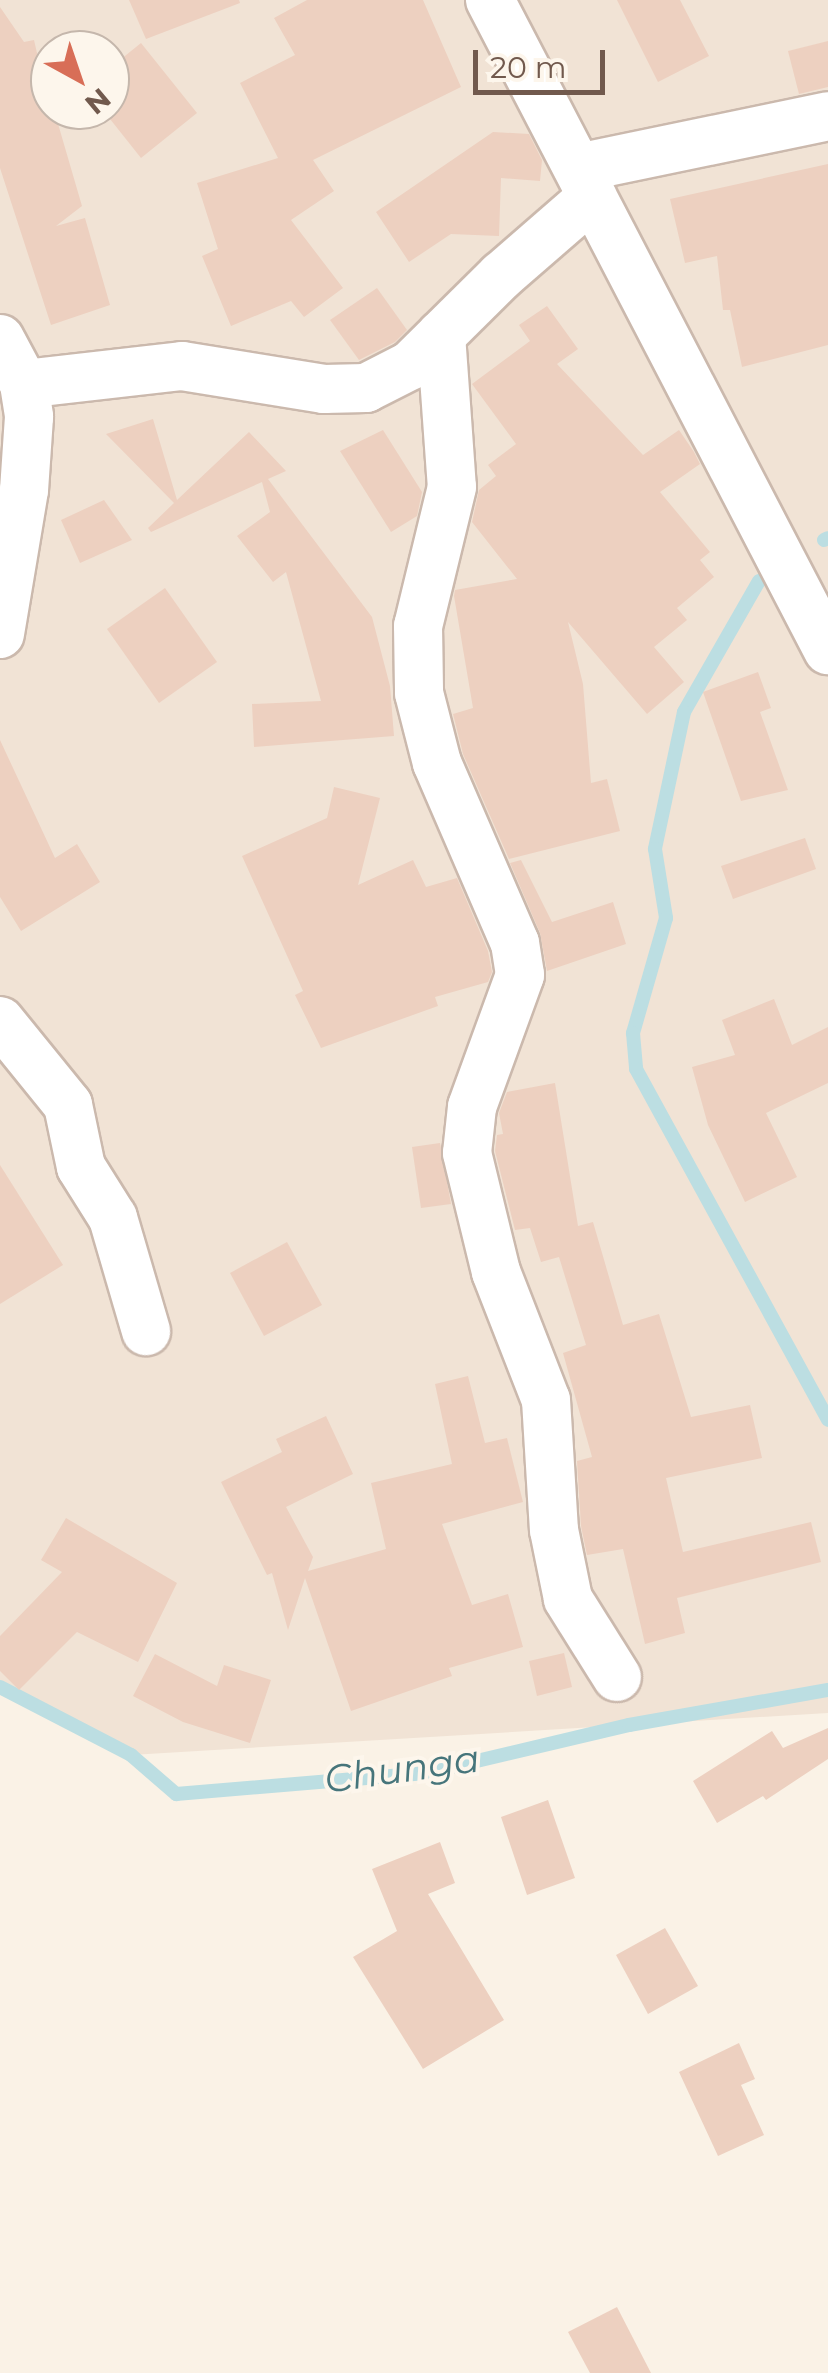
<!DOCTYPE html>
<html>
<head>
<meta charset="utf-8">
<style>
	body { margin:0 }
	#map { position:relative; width:828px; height:2373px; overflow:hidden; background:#faf2e6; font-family:Montserrat,sans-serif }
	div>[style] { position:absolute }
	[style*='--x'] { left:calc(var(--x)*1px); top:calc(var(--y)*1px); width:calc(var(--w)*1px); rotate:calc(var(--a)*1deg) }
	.residential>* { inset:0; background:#f1e3d5 }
	.stream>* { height:14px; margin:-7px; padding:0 7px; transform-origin:7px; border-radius:7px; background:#bcdee2 }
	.building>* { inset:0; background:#edd0c0 }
	.roads { filter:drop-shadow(2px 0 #cbb9ad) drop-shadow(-2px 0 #cbb9ad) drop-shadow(0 2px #cbb9ad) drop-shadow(0 -2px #cbb9ad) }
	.minor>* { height:48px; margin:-24px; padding:0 24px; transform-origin:24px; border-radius:24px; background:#fff }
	span { translate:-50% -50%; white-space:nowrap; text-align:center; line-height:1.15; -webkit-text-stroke:8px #fdf6ec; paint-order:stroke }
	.water-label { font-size:38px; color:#46757b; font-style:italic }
	.north { position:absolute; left:30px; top:30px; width:100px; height:100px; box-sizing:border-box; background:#fdf6ec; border:2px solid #c5b7ac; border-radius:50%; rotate:140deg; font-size:28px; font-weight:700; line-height:40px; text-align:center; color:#71594d }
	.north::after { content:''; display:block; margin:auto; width:35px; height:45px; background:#d86e57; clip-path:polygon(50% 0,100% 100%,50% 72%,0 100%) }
	.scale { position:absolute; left:473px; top:50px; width:132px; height:45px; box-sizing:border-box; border:5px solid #71594d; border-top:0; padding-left:12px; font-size:30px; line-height:35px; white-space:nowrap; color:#71594d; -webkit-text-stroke:8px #fdf6ec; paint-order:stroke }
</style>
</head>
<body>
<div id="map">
	<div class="residential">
		<i style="clip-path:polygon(evenodd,0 0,828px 0,828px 1713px,131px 1755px,0 1691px,0 0,50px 50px,110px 50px,110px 110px,50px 110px,50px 50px)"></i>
	</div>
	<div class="stream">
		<i style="--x:824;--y:540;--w:4;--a:-27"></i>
		<i style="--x:759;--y:581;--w:151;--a:119.8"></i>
		<i style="--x:684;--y:712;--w:140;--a:102"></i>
		<i style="--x:655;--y:849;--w:70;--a:80.9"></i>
		<i style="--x:666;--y:918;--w:120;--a:106"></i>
		<i style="--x:633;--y:1033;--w:36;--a:85"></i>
		<i style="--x:636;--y:1069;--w:400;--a:61.3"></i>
		<i style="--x:0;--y:1687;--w:148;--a:27.4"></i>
		<i style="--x:131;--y:1755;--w:60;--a:40.9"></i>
		<i style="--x:176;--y:1794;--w:251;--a:-4.8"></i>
		<i style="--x:426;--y:1773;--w:209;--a:-13.3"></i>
		<i style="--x:629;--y:1725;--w:202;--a:-10"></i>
	</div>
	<div class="building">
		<i style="clip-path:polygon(129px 0,239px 0,240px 3px,146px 39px)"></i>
		<i style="clip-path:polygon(307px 0,423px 0,461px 87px,313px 160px,334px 191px,291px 220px,343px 288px,304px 317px,291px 301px,231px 326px,202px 256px,218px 249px,197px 183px,278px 158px,240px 83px,295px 55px,274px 18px)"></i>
		<i style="clip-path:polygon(617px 0,680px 0,709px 56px,658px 82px)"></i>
		<i style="clip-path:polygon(0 7px,24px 42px,34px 40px,50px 110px,54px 110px,82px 206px,56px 226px,85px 218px,110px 305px,51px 325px,0 168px)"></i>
		<i style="clip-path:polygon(828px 41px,828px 87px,799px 94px,788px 51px)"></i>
		<i style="clip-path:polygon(141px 43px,197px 113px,141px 158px,110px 119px,110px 68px)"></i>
		<i style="clip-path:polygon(493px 132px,529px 134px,542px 160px,540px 181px,501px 178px,499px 236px,451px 234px,409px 262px,376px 212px)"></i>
		<i style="clip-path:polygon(828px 164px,828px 345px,742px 367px,730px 310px,723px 310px,717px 256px,685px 263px,670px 199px)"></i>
		<i style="clip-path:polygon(377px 288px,407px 330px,395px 342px,359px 360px,330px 320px)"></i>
		<i style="clip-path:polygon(547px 306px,578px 349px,557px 364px,643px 455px,679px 430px,694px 452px,700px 464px,660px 492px,710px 552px,700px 560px,714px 577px,677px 608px,687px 620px,654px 647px,684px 682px,647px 714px,568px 622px,583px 684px,591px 783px,607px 779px,620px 831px,509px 859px,463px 754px,453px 714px,473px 708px,454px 596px,455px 590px,517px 579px,472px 522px,479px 490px,496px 476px,488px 465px,516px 444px,472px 384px,530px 341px,519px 325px)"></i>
		<i style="clip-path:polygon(153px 419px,177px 500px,249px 432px,286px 471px,268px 479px,372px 617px,390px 686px,394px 736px,254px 747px,252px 704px,321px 701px,286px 572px,273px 582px,237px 536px,270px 512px,262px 482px,151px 532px,148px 528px,174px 503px,106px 434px)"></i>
		<i style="clip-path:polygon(383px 430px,422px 492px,417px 516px,391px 532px,340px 451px)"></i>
		<i style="clip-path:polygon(104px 500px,132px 540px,80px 563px,61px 520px)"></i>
		<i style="clip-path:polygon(165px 588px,217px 662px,159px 703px,107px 629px)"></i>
		<i style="clip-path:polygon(758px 672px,771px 708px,760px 712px,788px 790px,741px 801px,703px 692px)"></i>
		<i style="clip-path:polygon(0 740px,55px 858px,77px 844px,100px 882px,21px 931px,0 897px)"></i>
		<i style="clip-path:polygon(334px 787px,380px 798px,358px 885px,413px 860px,426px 887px,457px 878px,488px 951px,492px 972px,488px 982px,435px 997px,438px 1006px,321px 1048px,295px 995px,303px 991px,242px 856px,327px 818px)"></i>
		<i style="clip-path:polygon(805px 838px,816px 869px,733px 899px,721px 866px)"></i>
		<i style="clip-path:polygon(521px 860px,552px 922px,613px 902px,626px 944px,547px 971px,540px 933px,510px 863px)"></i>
		<i style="clip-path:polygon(774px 999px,792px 1045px,828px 1027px,828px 1083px,766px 1113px,797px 1177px,745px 1202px,708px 1125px,692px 1067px,735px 1055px,722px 1020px)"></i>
		<i style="clip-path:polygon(555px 1083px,578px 1226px,593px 1222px,623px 1325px,659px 1314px,691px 1417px,750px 1405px,762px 1458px,666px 1478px,683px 1552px,811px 1522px,821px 1562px,677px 1598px,685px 1633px,645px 1644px,623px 1549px,587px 1555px,581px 1526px,577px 1461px,592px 1457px,563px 1353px,586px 1345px,559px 1257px,541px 1262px,530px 1228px,515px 1230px,495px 1151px,497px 1135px,503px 1134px,499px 1113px,507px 1092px)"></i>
		<i style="clip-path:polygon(440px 1143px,451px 1204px,421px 1208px,412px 1147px)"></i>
		<i style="clip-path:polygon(0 1165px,63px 1265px,0 1304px)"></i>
		<i style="clip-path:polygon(287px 1242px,322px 1305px,264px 1336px,230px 1273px)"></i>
		<i style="clip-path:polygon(468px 1376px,485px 1443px,507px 1438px,523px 1502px,442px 1524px,472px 1605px,508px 1594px,523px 1647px,449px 1668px,452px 1676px,351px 1711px,305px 1578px,288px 1630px,272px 1573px,267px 1575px,221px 1482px,282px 1452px,276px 1439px,326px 1416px,353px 1474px,286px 1507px,313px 1557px,308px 1571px,386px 1549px,371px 1483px,452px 1464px,435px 1384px)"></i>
		<i style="clip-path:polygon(66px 1518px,177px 1583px,138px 1662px,77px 1632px,19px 1690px,0 1671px,0 1636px,62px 1572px,41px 1560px)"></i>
		<i style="clip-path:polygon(564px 1653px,572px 1687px,537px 1696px,529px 1661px)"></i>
		<i style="clip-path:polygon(155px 1654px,217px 1686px,224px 1665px,271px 1680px,250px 1743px,183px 1722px,133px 1696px)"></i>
		<i style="clip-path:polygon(828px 1728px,828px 1759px,766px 1800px,763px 1796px,717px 1823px,693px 1781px,772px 1731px,783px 1748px)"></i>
		<i style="clip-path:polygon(548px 1800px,575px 1878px,527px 1895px,501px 1817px)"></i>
		<i style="clip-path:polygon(440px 1842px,455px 1883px,428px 1894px,504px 2020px,423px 2069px,353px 1957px,397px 1931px,372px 1869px)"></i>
		<i style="clip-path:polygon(665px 1928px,698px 1986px,648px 2014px,616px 1955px)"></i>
		<i style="clip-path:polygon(739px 2043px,755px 2079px,741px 2085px,764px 2135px,718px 2156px,679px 2072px)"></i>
		<i style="clip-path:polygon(617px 2307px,651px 2373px,590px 2373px,568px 2332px)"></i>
	</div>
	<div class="roads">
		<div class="minor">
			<i style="--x:490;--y:0;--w:733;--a:62.53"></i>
			<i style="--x:578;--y:168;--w:255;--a:-11.7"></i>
			<i style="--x:441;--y:335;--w:152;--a:85.9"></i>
			<i style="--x:452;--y:487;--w:143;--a:103.7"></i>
			<i style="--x:418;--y:626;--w:67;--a:89.1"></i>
			<i style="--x:419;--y:693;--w:72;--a:75.6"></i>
			<i style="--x:437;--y:763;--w:196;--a:66.6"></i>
			<i style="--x:515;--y:943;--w:32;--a:81"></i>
			<i style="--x:520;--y:975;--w:140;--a:110"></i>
			<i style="--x:472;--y:1107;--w:46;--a:96.2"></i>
			<i style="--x:467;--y:1153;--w:122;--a:76.3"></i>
			<i style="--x:496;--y:1272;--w:137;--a:68.7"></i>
			<i style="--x:546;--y:1400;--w:130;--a:86.5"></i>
			<i style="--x:554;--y:1530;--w:70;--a:78.5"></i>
			<i style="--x:568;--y:1599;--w:92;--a:57.9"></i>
			<i style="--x:0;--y:339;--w:51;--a:61.9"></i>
			<i style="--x:24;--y:384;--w:33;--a:81"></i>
			<i style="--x:29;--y:417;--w:73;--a:93.9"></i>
			<i style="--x:24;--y:490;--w:146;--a:99.5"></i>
			<i style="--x:24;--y:384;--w:159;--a:-6.5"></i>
			<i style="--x:182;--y:366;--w:144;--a:9.2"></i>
			<i style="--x:324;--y:389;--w:42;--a:-1.4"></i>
			<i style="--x:366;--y:388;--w:51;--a:-27.1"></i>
			<i style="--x:411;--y:365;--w:127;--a:-44.7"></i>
			<i style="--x:501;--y:276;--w:121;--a:-41"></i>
			<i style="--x:0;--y:1021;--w:108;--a:51"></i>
			<i style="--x:68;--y:1105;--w:63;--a:78.2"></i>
			<i style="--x:81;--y:1167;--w:60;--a:57.9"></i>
			<i style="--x:113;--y:1218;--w:118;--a:73.7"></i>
		</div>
	</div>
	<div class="water-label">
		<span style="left:402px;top:1769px;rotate:-8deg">Chunga</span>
	</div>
	<div class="north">N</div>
	<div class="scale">20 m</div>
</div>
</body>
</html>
